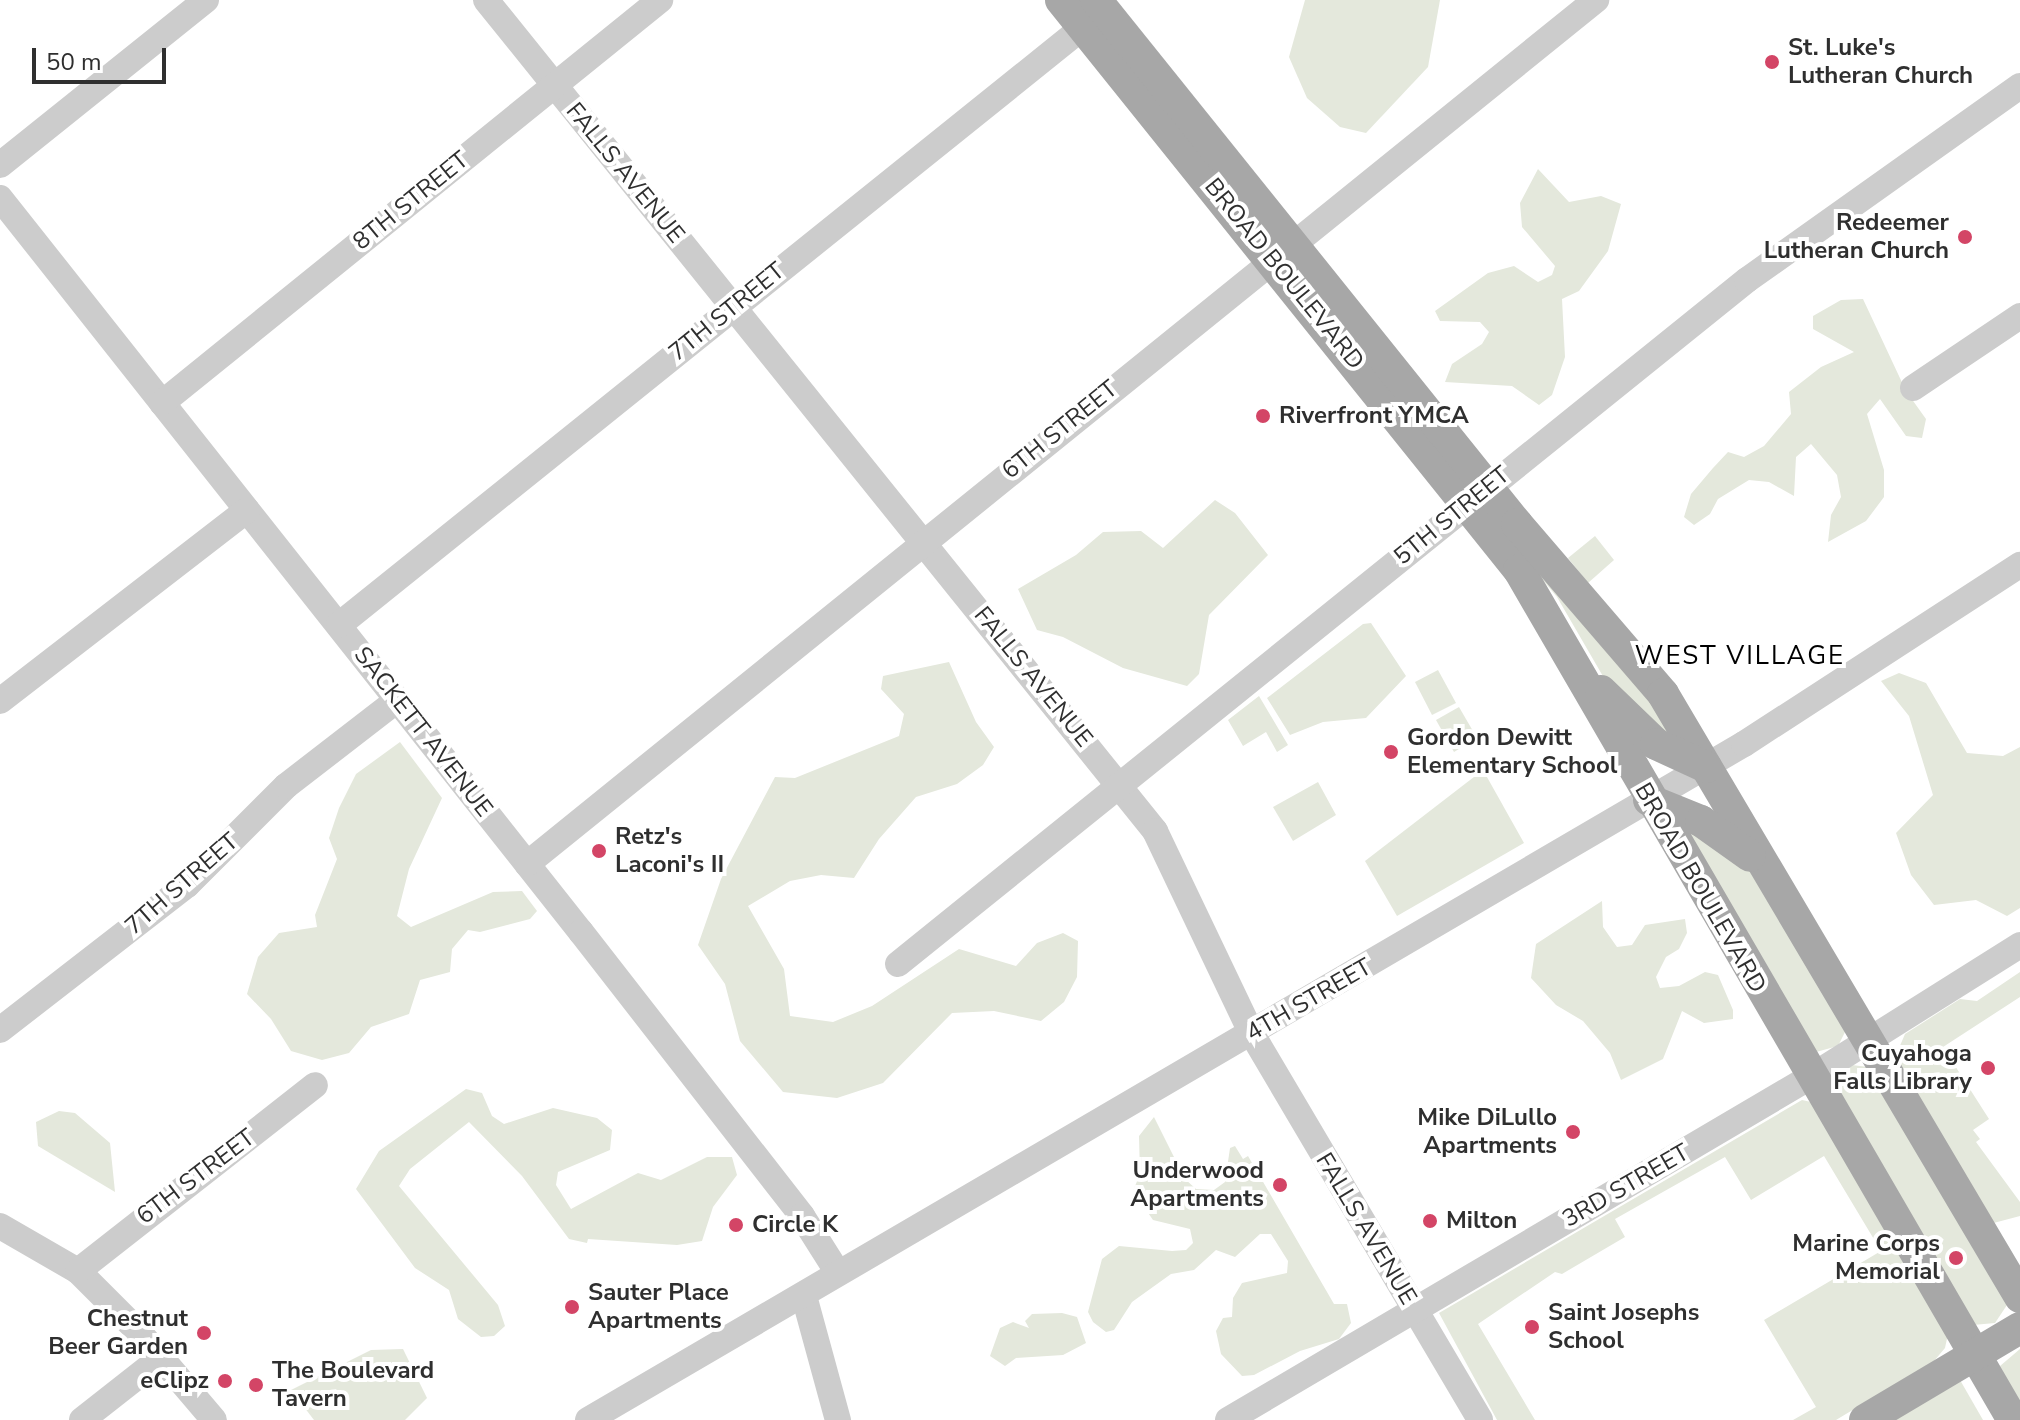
<!DOCTYPE html>
<html>
<head>
<meta charset="utf-8">
<style>
	body { margin:0 }
	#map { position:relative; width:2020px; height:1420px; overflow:hidden; background:#fff; font-family:"Nunito Sans",sans-serif }
	div>[style] { position:absolute }
	[style*='--x'] { left:calc(var(--x)*1px); top:calc(var(--y)*1px); width:calc(var(--w)*1px); rotate:calc(var(--a)*1deg) }
	.green>* { inset:0; background:#e4e8dc }
	.minor>* { height:26px; margin:-13px; padding:0 13px; transform-origin:13px; border-radius:13px; background:#ccc }
	.major>* { height:32px; margin:-16px; padding:0 16px; transform-origin:16px; border-radius:16px; background:#a7a7a7 }
	.dots>* { width:22px; height:22px; translate:-50% -50%; box-sizing:border-box; border:4px solid #fff; border-radius:50% }
	span { translate:-50% -50%; white-space:nowrap; text-align:center; line-height:1.15; -webkit-text-stroke:8px #fff; paint-order:stroke }
	.poi-label { font-size:24px; color:#2f2f2f; font-weight:700 }
	.left { translate:0 -50%; text-align:left }
	.right { translate:-100% -50%; text-align:right }
	.street-label { font-size:24px; color:#2f2f2f }
	.neighbourhood-label { font-size:26px; color:#000; letter-spacing:2px }
	.scale { position:absolute; left:32px; top:48px; width:134px; height:36px; box-sizing:border-box; border:4px solid #2f2f2f; border-top:0; padding-left:10px; font-size:24px; line-height:28px; white-space:nowrap; color:#2f2f2f; -webkit-text-stroke:6px #fff; paint-order:stroke }
</style>
</head>
<body>
<div id="map">
	<div class="green">
		<i style="clip-path:polygon(1305px 0,1440px 0,1428px 67px,1366px 133px,1340px 127px,1307px 98px,1289px 57px)"></i>
		<i style="clip-path:polygon(1538px 169px,1569px 202px,1601px 196px,1621px 204px,1608px 251px,1579px 291px,1562px 299px,1565px 357px,1552px 395px,1539px 405px,1512px 386px,1445px 382px,1452px 364px,1482px 344px,1489px 332px,1480px 322px,1440px 321px,1435px 311px,1488px 273px,1514px 266px,1538px 282px,1552px 275px,1555px 266px,1522px 227px,1520px 203px)"></i>
		<i style="clip-path:polygon(1863px 299px,1906px 391px,1926px 419px,1922px 438px,1906px 436px,1880px 399px,1867px 414px,1884px 470px,1884px 497px,1866px 521px,1828px 542px,1831px 515px,1841px 497px,1837px 475px,1811px 444px,1796px 457px,1794px 496px,1769px 482px,1749px 480px,1718px 499px,1710px 514px,1694px 525px,1684px 517px,1691px 494px,1713px 468px,1728px 452px,1744px 457px,1764px 446px,1791px 414px,1789px 392px,1821px 367px,1854px 352px,1813px 329px,1813px 316px,1841px 300px)"></i>
		<i style="clip-path:polygon(1215px 500px,1235px 513px,1268px 555px,1209px 615px,1199px 674px,1187px 686px,1123px 668px,1063px 637px,1037px 630px,1018px 589px,1076px 555px,1103px 532px,1141px 531px,1163px 548px)"></i>
		<i style="clip-path:polygon(1504px 533px,1616px 652px,1682px 745px,1615px 697px,1557px 597px)"></i>
		<i style="clip-path:polygon(1595px 536px,1614px 560px,1588px 583px,1568px 558px)"></i>
		<i style="clip-path:polygon(1371px 623px,1406px 676px,1366px 718px,1323px 722px,1290px 735px,1267px 698px,1363px 624px)"></i>
		<i style="clip-path:polygon(949px 662px,976px 722px,994px 747px,983px 765px,957px 784px,916px 797px,879px 839px,854px 878px,821px 875px,790px 881px,748px 906px,784px 969px,790px 1016px,833px 1022px,872px 1006px,959px 949px,1016px 966px,1037px 943px,1063px 933px,1078px 941px,1077px 977px,1064px 1002px,1041px 1021px,994px 1011px,952px 1013px,883px 1083px,837px 1098px,783px 1092px,740px 1041px,725px 984px,698px 945px,721px 879px,775px 777px,795px 778px,899px 736px,904px 714px,881px 689px,883px 676px)"></i>
		<i style="clip-path:polygon(1438px 670px,1456px 703px,1432px 715px,1415px 682px)"></i>
		<i style="clip-path:polygon(1899px 673px,1926px 683px,1967px 753px,2003px 756px,2020px 747px,2020px 908px,2007px 916px,1976px 900px,1934px 905px,1911px 875px,1896px 833px,1933px 795px,1909px 716px,1881px 681px)"></i>
		<i style="clip-path:polygon(1259px 696px,1288px 745px,1277px 752px,1266px 732px,1243px 746px,1228px 720px)"></i>
		<i style="clip-path:polygon(1459px 707px,1477px 738px,1454px 752px,1436px 720px)"></i>
		<i style="clip-path:polygon(400px 742px,442px 798px,409px 869px,397px 916px,411px 927px,493px 892px,522px 891px,537px 911px,530px 919px,480px 932px,468px 930px,452px 949px,450px 972px,420px 980px,409px 1014px,371px 1027px,349px 1053px,322px 1060px,291px 1051px,271px 1019px,247px 994px,258px 957px,279px 933px,317px 927px,315px 915px,337px 859px,329px 838px,339px 808px,356px 774px)"></i>
		<i style="clip-path:polygon(1483px 770px,1524px 843px,1397px 916px,1365px 861px)"></i>
		<i style="clip-path:polygon(1318px 782px,1336px 815px,1293px 841px,1273px 807px)"></i>
		<i style="clip-path:polygon(1676px 817px,1746px 861px,1846px 1030px,1838px 1046px,1816px 1052px)"></i>
		<i style="clip-path:polygon(1602px 901px,1603px 927px,1617px 947px,1632px 945px,1645px 925px,1685px 919px,1687px 933px,1679px 949px,1666px 957px,1656px 977px,1660px 988px,1679px 986px,1705px 972px,1718px 975px,1733px 1010px,1733px 1019px,1704px 1023px,1682px 1011px,1663px 1059px,1621px 1080px,1610px 1053px,1583px 1021px,1556px 1005px,1531px 978px,1536px 944px)"></i>
		<i style="clip-path:polygon(2020px 972px,2020px 997px,1943px 1047px,1989px 1119px,1973px 1130px,1980px 1139px,1976px 1142px,2020px 1202px,2020px 1216px,1986px 1225px,1893px 1062px,1905px 1034px,1960px 999px,1977px 1001px)"></i>
		<i style="clip-path:polygon(1852px 1065px,1868px 1067px,2007px 1305px,1995px 1323px,1973px 1325px,1833px 1083px)"></i>
		<i style="clip-path:polygon(466px 1089px,482px 1093px,492px 1116px,504px 1124px,553px 1108px,597px 1118px,612px 1130px,610px 1150px,558px 1172px,556px 1185px,571px 1209px,638px 1173px,661px 1180px,707px 1157px,732px 1157px,737px 1175px,713px 1207px,702px 1241px,677px 1245px,588px 1239px,587px 1243px,569px 1239px,522px 1176px,469px 1122px,410px 1169px,399px 1186px,498px 1305px,505px 1326px,494px 1336px,481px 1337px,458px 1319px,449px 1290px,415px 1268px,356px 1189px,379px 1151px)"></i>
		<i style="clip-path:polygon(1802px 1100px,1811px 1102px,1948px 1334px,1945px 1348px,1934px 1361px,1836px 1420px,1793px 1420px,1816px 1407px,1764px 1320px,1881px 1251px,1824px 1156px,1751px 1200px,1725px 1157px,1615px 1219px,1625px 1237px,1562px 1274px,1555px 1272px,1478px 1324px,1535px 1420px,1497px 1420px,1439px 1313px)"></i>
		<i style="clip-path:polygon(59px 1111px,75px 1113px,110px 1143px,115px 1192px,38px 1146px,36px 1122px)"></i>
		<i style="clip-path:polygon(1154px 1117px,1185px 1179px,1196px 1189px,1214px 1190px,1225px 1182px,1230px 1148px,1235px 1146px,1243px 1159px,1248px 1156px,1334px 1304px,1347px 1304px,1351px 1323px,1339px 1339px,1300px 1351px,1254px 1375px,1242px 1376px,1221px 1354px,1216px 1331px,1223px 1318px,1232px 1317px,1233px 1298px,1242px 1283px,1287px 1273px,1288px 1261px,1271px 1234px,1260px 1234px,1235px 1257px,1216px 1250px,1194px 1270px,1171px 1274px,1132px 1302px,1114px 1330px,1106px 1332px,1093px 1322px,1088px 1312px,1102px 1259px,1119px 1246px,1172px 1251px,1186px 1250px,1193px 1243px,1190px 1229px,1153px 1220px,1133px 1191px,1140px 1174px,1139px 1136px)"></i>
		<i style="clip-path:polygon(1062px 1313px,1077px 1317px,1086px 1343px,1063px 1355px,1016px 1358px,1005px 1366px,990px 1356px,1000px 1328px,1013px 1322px,1029px 1328px,1025px 1321px,1032px 1314px)"></i>
		<i style="clip-path:polygon(403px 1349px,427px 1398px,405px 1420px,314px 1420px,291px 1390px,371px 1350px)"></i>
		<i style="clip-path:polygon(2020px 1349px,2020px 1411px,2000px 1366px)"></i>
		<i style="clip-path:polygon(1960px 1380px,1983px 1420px,1891px 1420px)"></i>
	</div>
	<div class="minor">
		<i style="--x:486;--y:0;--w:1067;--a:51.16"></i>
		<i style="--x:1155;--y:831;--w:225;--a:64.5"></i>
		<i style="--x:1252;--y:1034;--w:448;--a:59.4"></i>
		<i style="--x:0;--y:165;--w:264;--a:-38.7"></i>
		<i style="--x:0;--y:198;--w:936;--a:51.64"></i>
		<i style="--x:581;--y:932;--w:360;--a:52.1"></i>
		<i style="--x:802;--y:1216;--w:67;--a:57.7"></i>
		<i style="--x:1913;--y:388;--w:129;--a:-33.9"></i>
		<i style="--x:162;--y:403;--w:641;--a:-38.98"></i>
		<i style="--x:339;--y:625;--w:972;--a:-38.78"></i>
		<i style="--x:0;--y:701;--w:312;--a:-37.7"></i>
		<i style="--x:527;--y:864;--w:1375;--a:-38.95"></i>
		<i style="--x:898;--y:964;--w:1090;--a:-38.86"></i>
		<i style="--x:1747;--y:280;--w:335;--a:-35.4"></i>
		<i style="--x:0;--y:1030;--w:237;--a:-37.8"></i>
		<i style="--x:187;--y:885;--w:140;--a:-45"></i>
		<i style="--x:286;--y:786;--w:139;--a:-37.7"></i>
		<i style="--x:0;--y:1226;--w:90;--a:30"></i>
		<i style="--x:78;--y:1271;--w:88;--a:45"></i>
		<i style="--x:140;--y:1333;--w:114;--a:49.6"></i>
		<i style="--x:78;--y:1271;--w:301;--a:-38.1"></i>
		<i style="--x:804;--y:1296;--w:129;--a:74.7"></i>
		<i style="--x:82;--y:1420;--w:102;--a:-38.2"></i>
		<i style="--x:588;--y:1420;--w:1339;--a:-30.32"></i>
		<i style="--x:1744;--y:744;--w:329;--a:-33"></i>
		<i style="--x:1228;--y:1420;--w:678;--a:-30.5"></i>
		<i style="--x:1812;--y:1076;--w:246;--a:-32.2"></i>
	</div>
	<div class="major">
		<i style="--x:1061;--y:0;--w:731;--a:51.22"></i>
		<i style="--x:1519;--y:570;--w:983;--a:59.84"></i>
		<i style="--x:1096;--y:0;--w:672;--a:51.22"></i>
		<i style="--x:1517;--y:524;--w:224;--a:49.3"></i>
		<i style="--x:1663;--y:694;--w:701;--a:59.37"></i>
		<i style="--x:1601;--y:691;--w:76;--a:43.9"></i>
		<i style="--x:1656;--y:744;--w:55;--a:24.7"></i>
		<i style="--x:1649;--y:800;--w:56;--a:22"></i>
		<i style="--x:1701;--y:821;--w:60;--a:35.5"></i>
		<i style="--x:1865;--y:1420;--w:180;--a:-30.7"></i>
	</div>
	<div class="dots">
		<i style="left:1772px;top:62px;background:#d34566"></i>
		<i style="left:1965px;top:237px;background:#d34566"></i>
		<i style="left:1263px;top:416px;background:#d34566"></i>
		<i style="left:1391px;top:752px;background:#d34566"></i>
		<i style="left:599px;top:851px;background:#d34566"></i>
		<i style="left:1988px;top:1068px;background:#d34566"></i>
		<i style="left:1573px;top:1132px;background:#d34566"></i>
		<i style="left:1280px;top:1185px;background:#d34566"></i>
		<i style="left:1430px;top:1221px;background:#d34566"></i>
		<i style="left:736px;top:1225px;background:#d34566"></i>
		<i style="left:1956px;top:1258px;background:#d34566"></i>
		<i style="left:572px;top:1307px;background:#d34566"></i>
		<i style="left:1532px;top:1327px;background:#d34566"></i>
		<i style="left:204px;top:1333px;background:#d34566"></i>
		<i style="left:225px;top:1381px;background:#d34566"></i>
		<i style="left:256px;top:1385px;background:#d34566"></i>
	</div>
	<div class="poi-label">
		<span class="left" style="left:1788px;top:62px">St. Luke's<br>Lutheran Church</span>
		<span class="right" style="left:1949px;top:237px">Redeemer<br>Lutheran Church</span>
		<span class="left" style="left:1279px;top:416px">Riverfront YMCA</span>
		<span class="left" style="left:1407px;top:752px">Gordon Dewitt<br>Elementary School</span>
		<span class="left" style="left:615px;top:851px">Retz's<br>Laconi's II</span>
		<span class="right" style="left:1972px;top:1068px">Cuyahoga<br>Falls Library</span>
		<span class="right" style="left:1557px;top:1132px">Mike DiLullo<br>Apartments</span>
		<span class="right" style="left:1264px;top:1185px">Underwood<br>Apartments</span>
		<span class="left" style="left:1446px;top:1221px">Milton</span>
		<span class="left" style="left:752px;top:1225px">Circle K</span>
		<span class="right" style="left:1940px;top:1258px">Marine Corps<br>Memorial</span>
		<span class="left" style="left:588px;top:1307px">Sauter Place<br>Apartments</span>
		<span class="left" style="left:1548px;top:1327px">Saint Josephs<br>School</span>
		<span class="right" style="left:188px;top:1333px">Chestnut<br>Beer Garden</span>
		<span class="left" style="left:272px;top:1385px">The Boulevard<br>Tavern</span>
		<span class="right" style="left:209px;top:1381px">eClipz</span>
	</div>
	<div class="street-label">
		<span style="left:625px;top:173px;rotate:51deg">FALLS AVENUE</span>
		<span style="left:411px;top:201px;rotate:-39deg">8TH STREET</span>
		<span style="left:1284px;top:274px;rotate:51deg">BROAD BOULEVARD</span>
		<span style="left:727px;top:312px;rotate:-39deg">7TH STREET</span>
		<span style="left:1060px;top:430px;rotate:-39deg">6TH STREET</span>
		<span style="left:1452px;top:516px;rotate:-39deg">5TH STREET</span>
		<span style="left:1033px;top:677px;rotate:51deg">FALLS AVENUE</span>
		<span style="left:423px;top:732px;rotate:52deg">SACKETT AVENUE</span>
		<span style="left:182px;top:884px;rotate:-41deg">7TH STREET</span>
		<span style="left:1700px;top:888px;rotate:60deg">BROAD BOULEVARD</span>
		<span style="left:1309px;top:1000px;rotate:-30deg">4TH STREET</span>
		<span style="left:196px;top:1177px;rotate:-37deg">6TH STREET</span>
		<span style="left:1626px;top:1186px;rotate:-30deg">3RD STREET</span>
		<span style="left:1366px;top:1229px;rotate:59deg">FALLS AVENUE</span>
	</div>
	<div class="neighbourhood-label">
		<span style="left:1740px;top:656px">WEST VILLAGE</span>
	</div>
	<div class="scale">50 m</div>
</div>
</body>
</html>
